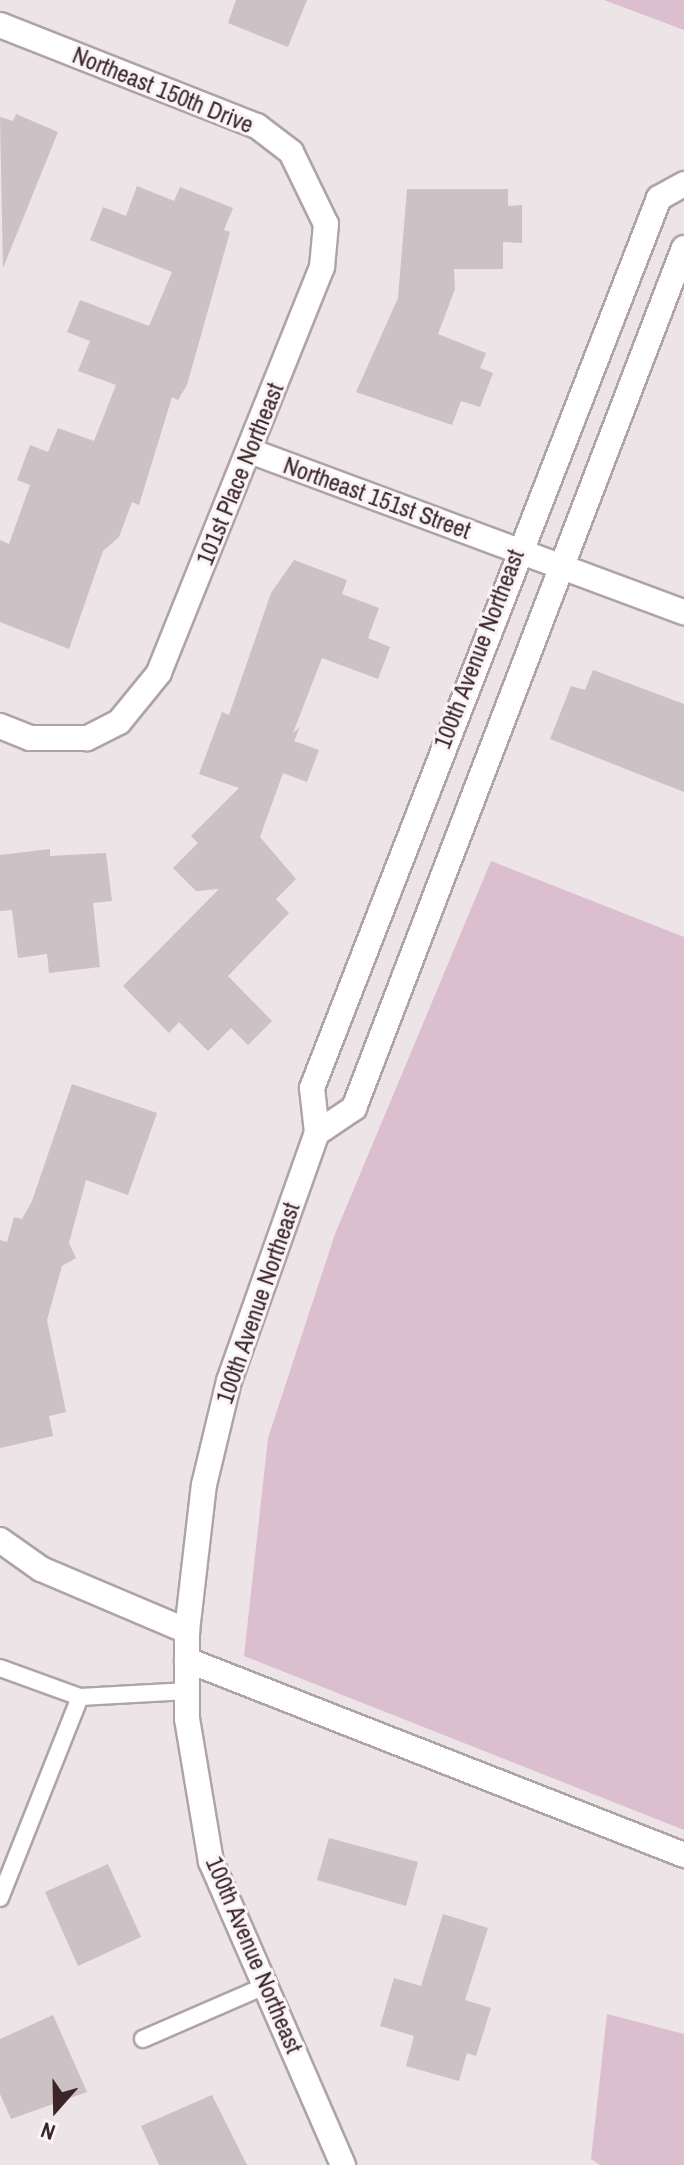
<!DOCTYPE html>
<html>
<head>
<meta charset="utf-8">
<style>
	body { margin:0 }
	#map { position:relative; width:684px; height:2165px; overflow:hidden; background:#ece4e6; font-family:"Archivo Narrow",sans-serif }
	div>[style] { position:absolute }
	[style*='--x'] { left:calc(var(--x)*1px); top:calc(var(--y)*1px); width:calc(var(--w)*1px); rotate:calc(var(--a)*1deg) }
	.green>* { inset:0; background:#dbbfcf }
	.building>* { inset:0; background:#ccc1c4 }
	.roads { filter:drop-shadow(2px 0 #b0a3a5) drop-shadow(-2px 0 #b0a3a5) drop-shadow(0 2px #b0a3a5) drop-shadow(0 -2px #b0a3a5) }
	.lane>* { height:16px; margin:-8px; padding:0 8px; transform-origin:8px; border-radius:8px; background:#fff }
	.street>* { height:24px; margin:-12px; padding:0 12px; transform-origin:12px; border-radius:12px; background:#fff }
	.secondary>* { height:24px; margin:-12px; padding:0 12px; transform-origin:12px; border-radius:12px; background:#fff }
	span { translate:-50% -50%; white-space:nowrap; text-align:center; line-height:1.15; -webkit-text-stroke:6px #f9f4f6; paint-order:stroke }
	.street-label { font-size:24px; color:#3c2528 }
	.north { position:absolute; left:16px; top:2069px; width:80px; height:80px; -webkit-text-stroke:6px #f9f4f6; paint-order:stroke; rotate:200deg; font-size:22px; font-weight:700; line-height:32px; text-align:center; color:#3c2528 }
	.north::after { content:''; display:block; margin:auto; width:28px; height:36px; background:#3c2528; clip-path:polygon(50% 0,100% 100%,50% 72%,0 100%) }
</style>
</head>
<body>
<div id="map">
	<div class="green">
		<i style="clip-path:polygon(605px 0,684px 0,684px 30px,604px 0)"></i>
		<i style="clip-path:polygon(491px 861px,684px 937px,684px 1830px,244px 1656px,268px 1438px,335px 1234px)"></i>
		<i style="clip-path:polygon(607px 2014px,684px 2034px,684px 2165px,600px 2165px,591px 2159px)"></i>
	</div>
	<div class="building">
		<i style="clip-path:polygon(236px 0,307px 0,288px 47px,228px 23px)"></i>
		<i style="clip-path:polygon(16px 114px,58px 132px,3px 268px,0 117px,13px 121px)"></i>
		<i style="clip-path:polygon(137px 186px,174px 201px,180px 187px,233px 208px,224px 230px,230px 232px,187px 385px,178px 400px,172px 397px,139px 505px,132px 502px,119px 537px,103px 551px,69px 649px,0 622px,0 540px,9px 544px,30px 485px,17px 480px,30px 445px,48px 452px,58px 428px,94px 441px,116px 385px,78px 371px,90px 341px,67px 332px,80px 300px,149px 326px,172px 272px,90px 240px,103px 207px,126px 216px)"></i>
		<i style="clip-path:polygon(407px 189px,508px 189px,508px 206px,522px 205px,522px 243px,503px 242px,503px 269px,454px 269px,455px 289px,438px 334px,486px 353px,480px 368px,493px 373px,480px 407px,461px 401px,452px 425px,356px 392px,398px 298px)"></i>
		<i style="clip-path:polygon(294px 560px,347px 580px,342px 594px,379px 608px,368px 638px,390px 647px,378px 679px,322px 658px,293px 733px,300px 727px,294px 741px,319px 750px,307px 782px,283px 773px,260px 837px,296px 879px,276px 899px,289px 913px,228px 976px,272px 1021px,248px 1045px,231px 1028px,208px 1051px,179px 1022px,169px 1033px,123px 986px,219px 889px,196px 891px,173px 868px,198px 843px,191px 836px,239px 788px,199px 774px,222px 712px,229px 715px,271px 593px)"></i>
		<i style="clip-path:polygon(593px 670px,684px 704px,684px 792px,550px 739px,571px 686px,585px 690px)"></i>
		<i style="clip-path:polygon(50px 849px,50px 856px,106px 853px,112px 901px,93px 903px,100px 967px,49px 973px,47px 954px,18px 958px,12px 910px,0 911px,0 855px)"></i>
		<i style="clip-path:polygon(72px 1084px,157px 1113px,128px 1195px,86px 1180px,69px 1243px,76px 1258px,62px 1266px,47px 1320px,66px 1412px,49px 1416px,53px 1436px,0 1448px,0 1240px,7px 1242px,14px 1217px,22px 1219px,32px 1201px)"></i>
		<i style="clip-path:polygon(329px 1838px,418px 1862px,406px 1906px,317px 1880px)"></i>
		<i style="clip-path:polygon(108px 1864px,141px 1937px,78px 1966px,45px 1892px)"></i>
		<i style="clip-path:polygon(443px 1914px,488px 1928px,465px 2000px,491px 2008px,476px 2056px,467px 2053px,459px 2081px,406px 2066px,414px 2036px,380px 2026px,394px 1978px,421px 1986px)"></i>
		<i style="clip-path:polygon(53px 2015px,87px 2092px,11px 2119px,0 2094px,0 2039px)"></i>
		<i style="clip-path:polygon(212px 2095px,247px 2165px,159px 2165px,141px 2126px)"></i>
	</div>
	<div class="roads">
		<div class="lane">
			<i style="--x:0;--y:1668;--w:85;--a:19.9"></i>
			<i style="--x:80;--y:1697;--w:108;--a:-3.2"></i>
			<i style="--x:0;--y:1898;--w:216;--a:-68.3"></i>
			<i style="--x:143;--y:2039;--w:133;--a:-23.5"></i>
		</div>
		<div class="street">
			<i style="--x:0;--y:25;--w:276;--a:21.5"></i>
			<i style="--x:257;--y:126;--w:43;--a:37.4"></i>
			<i style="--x:291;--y:152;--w:80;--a:64.1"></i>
			<i style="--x:326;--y:224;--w:43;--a:95.3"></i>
			<i style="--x:322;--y:267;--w:437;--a:111.9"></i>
			<i style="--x:159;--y:673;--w:63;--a:129.2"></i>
			<i style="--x:119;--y:722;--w:36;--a:153"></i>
			<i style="--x:87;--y:738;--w:57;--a:180"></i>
			<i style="--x:30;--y:738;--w:32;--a:-158"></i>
			<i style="--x:250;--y:451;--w:463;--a:20.4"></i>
			<i style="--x:0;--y:1540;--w:50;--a:35.3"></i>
			<i style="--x:41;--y:1569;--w:159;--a:23"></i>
			<i style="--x:187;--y:1660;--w:534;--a:21.42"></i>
		</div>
		<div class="secondary">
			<i style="--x:317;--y:1133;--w:45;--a:-34"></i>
			<i style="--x:354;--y:1108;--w:921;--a:-69.01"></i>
			<i style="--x:343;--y:2165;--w:331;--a:-113.5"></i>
			<i style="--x:211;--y:1862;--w:145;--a:-99.5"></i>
			<i style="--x:187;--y:1719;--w:88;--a:-90"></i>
			<i style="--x:187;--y:1631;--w:147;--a:-83.4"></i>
			<i style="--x:204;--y:1485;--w:107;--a:-76.5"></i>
			<i style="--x:229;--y:1381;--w:263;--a:-70.5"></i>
			<i style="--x:317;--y:1133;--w:45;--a:-96.3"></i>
			<i style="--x:312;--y:1088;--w:955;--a:-68.7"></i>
			<i style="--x:659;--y:198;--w:29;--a:-29"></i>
		</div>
	</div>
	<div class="street-label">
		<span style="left:163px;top:90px;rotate:22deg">Northeast 150th Drive</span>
		<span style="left:240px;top:474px;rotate:-68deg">101st Place Northeast</span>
		<span style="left:377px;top:498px;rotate:20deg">Northeast 151st Street</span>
		<span style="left:479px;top:649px;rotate:-69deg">100th Avenue Northeast</span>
		<span style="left:258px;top:1303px;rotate:-71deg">100th Avenue Northeast</span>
		<span style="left:254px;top:1955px;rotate:67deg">100th Avenue Northeast</span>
	</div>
	<div class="north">N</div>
</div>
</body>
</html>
